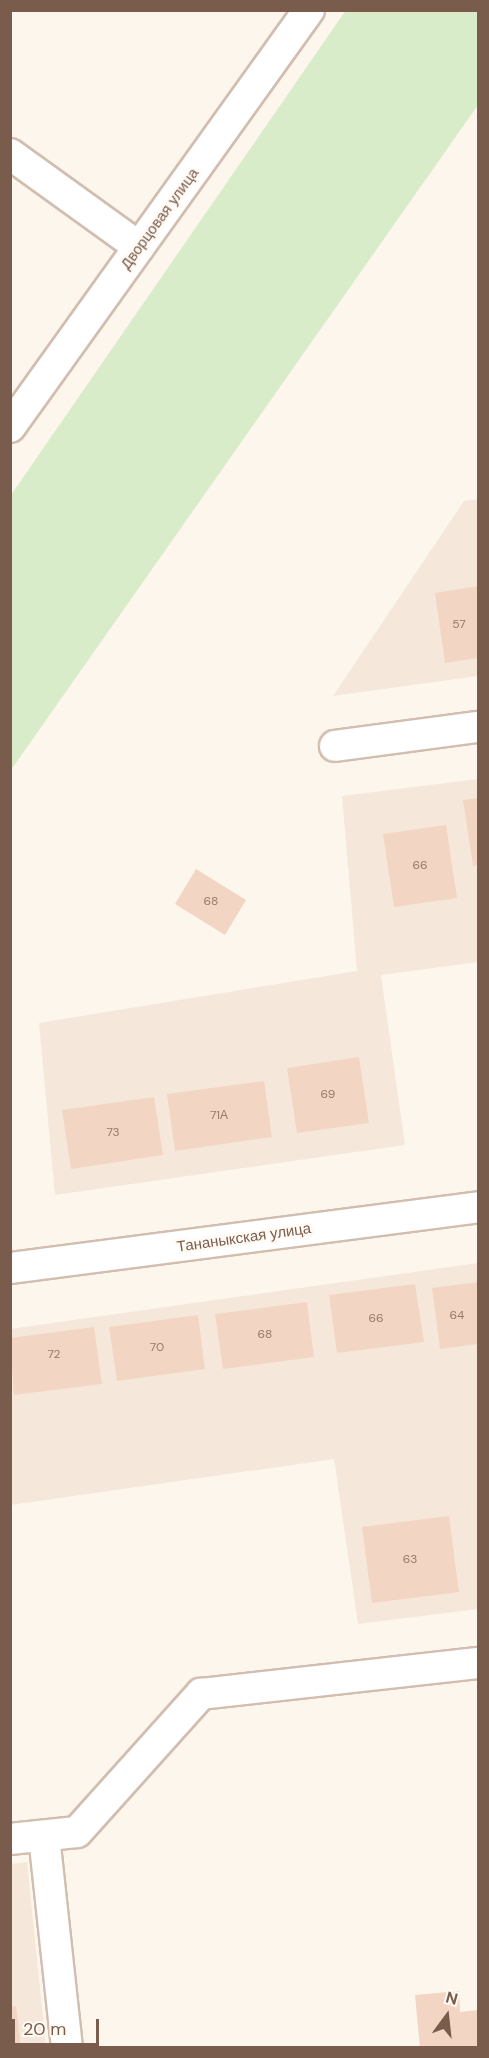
<!DOCTYPE html>
<html>
<head>
<meta charset="utf-8">
<style>
	body { margin:0 }
	#map { position:relative; width:489px; height:2058px; overflow:hidden; background:#fdf6ec; font-family:"DM Sans",sans-serif }
	div>[style] { position:absolute }
	[style*='--x'] { left:calc(var(--x)*1px); top:calc(var(--y)*1px); width:calc(var(--w)*1px); rotate:calc(var(--a)*1deg) }
	.residential>* { inset:0; background:#f5e8da }
	.green>* { inset:0; background:#d8ecc9 }
	.building>* { inset:0; background:#f3d5c3 }
	.roads { filter:drop-shadow(2px 0 #d1beb0) drop-shadow(-2px 0 #d1beb0) drop-shadow(0 2px #d1beb0) drop-shadow(0 -2px #d1beb0) }
	.minor>* { height:30px; margin:-15px; padding:0 15px; transform-origin:15px; border-radius:15px; background:#fff }
	span { translate:-50% -50%; white-space:nowrap; text-align:center; line-height:1.15; -webkit-text-stroke:5px #fffaf3; paint-order:stroke }
	.number-label { font-size:12px; color:#987a6a }
	.number-label span { -webkit-text-stroke-width:0 }
	.street-label { font-size:15px; color:#7a5c4d }
	.frame { position:absolute; inset:0; border:12px solid #7a5c4d; pointer-events:none }
	.north { position:absolute; left:417px; top:1986px; width:60px; height:60px; -webkit-text-stroke:4px #fffaf3; paint-order:stroke; rotate:15deg; font-size:16px; font-weight:700; line-height:24px; text-align:center; color:#7a5c4d }
	.north::after { content:''; display:block; margin:auto; width:21px; height:27px; background:#7a5c4d; clip-path:polygon(50% 0,100% 100%,50% 72%,0 100%) }
	.scale { position:absolute; left:12px; top:2019px; width:87px; height:27px; box-sizing:border-box; border:3px solid #7a5c4d; border-top:0; padding-left:8px; font-size:18px; line-height:21px; white-space:nowrap; color:#7a5c4d; -webkit-text-stroke:4px #fffaf3; paint-order:stroke }
</style>
</head>
<body>
<div id="map">
	<div class="residential">
		<i style="clip-path:polygon(478px 499px,478px 676px,333px 696px,464px 501px)"></i>
		<i style="clip-path:polygon(478px 779px,478px 962px,381px 975px,405px 1145px,55px 1195px,39px 1023px,357px 971px,342px 796px)"></i>
		<i style="clip-path:polygon(478px 1263px,478px 1609px,358px 1624px,334px 1459px,11px 1505px,10px 1329px)"></i>
		<i style="clip-path:polygon(27px 1862px,46px 2047px,11px 2047px,10px 1864px)"></i>
	</div>
	<div class="green">
		<i style="clip-path:polygon(346px 10px,478px 11px,478px 105px,11px 770px,11px 495px)"></i>
	</div>
	<div class="building">
		<i style="clip-path:polygon(478px 586px,478px 658px,445px 663px,435px 593px)"></i>
		<i style="clip-path:polygon(478px 798px,478px 865px,473px 866px,463px 800px)"></i>
		<i style="clip-path:polygon(446px 825px,457px 898px,394px 907px,383px 834px)"></i>
		<i style="clip-path:polygon(196px 869px,246px 900px,225px 935px,175px 904px)"></i>
		<i style="clip-path:polygon(359px 1057px,369px 1123px,297px 1133px,287px 1068px)"></i>
		<i style="clip-path:polygon(264px 1081px,272px 1137px,175px 1151px,167px 1094px)"></i>
		<i style="clip-path:polygon(154px 1097px,163px 1155px,71px 1169px,62px 1110px)"></i>
		<i style="clip-path:polygon(478px 1282px,478px 1344px,440px 1349px,432px 1288px)"></i>
		<i style="clip-path:polygon(415px 1284px,424px 1342px,337px 1353px,329px 1295px)"></i>
		<i style="clip-path:polygon(307px 1302px,314px 1357px,223px 1369px,215px 1314px)"></i>
		<i style="clip-path:polygon(198px 1315px,205px 1369px,117px 1381px,109px 1327px)"></i>
		<i style="clip-path:polygon(94px 1327px,102px 1384px,14px 1395px,10px 1338px)"></i>
		<i style="clip-path:polygon(449px 1516px,459px 1592px,372px 1603px,362px 1527px)"></i>
		<i style="clip-path:polygon(459px 1991px,460px 2012px,478px 2010px,478px 2048px,420px 2048px,415px 1995px)"></i>
		<i style="clip-path:polygon(16px 2006px,21px 2048px,10px 2048px,10px 2007px)"></i>
	</div>
	<div class="roads">
		<div class="minor">
			<i style="--x:10;--y:154;--w:159;--a:35.8"></i>
			<i style="--x:10;--y:427;--w:513;--a:-54.36"></i>
			<i style="--x:335;--y:746;--w:144;--a:-7.6"></i>
			<i style="--x:10;--y:1268;--w:472;--a:-7.4"></i>
			<i style="--x:44;--y:1836;--w:213;--a:83.8"></i>
			<i style="--x:10;--y:1839;--w:67;--a:-6"></i>
			<i style="--x:77;--y:1832;--w:186;--a:-48.1"></i>
			<i style="--x:201;--y:1694;--w:279;--a:-6.4"></i>
		</div>
	</div>
	<div class="number-label">
		<span style="left:459px;top:625px">57</span>
		<span style="left:420px;top:866px">66</span>
		<span style="left:211px;top:902px">68</span>
		<span style="left:328px;top:1095px">69</span>
		<span style="left:219px;top:1116px">71А</span>
		<span style="left:113px;top:1133px">73</span>
		<span style="left:457px;top:1316px">64</span>
		<span style="left:376px;top:1319px">66</span>
		<span style="left:265px;top:1335px">68</span>
		<span style="left:157px;top:1348px">70</span>
		<span style="left:54px;top:1355px">72</span>
		<span style="left:410px;top:1560px">63</span>
	</div>
	<div class="street-label">
		<span style="left:160px;top:219px;rotate:-54deg">Дворцовая улица</span>
		<span style="left:244px;top:1238px;rotate:-8deg">Тананыкская улица</span>
	</div>
	<div class="frame"></div>
	<div class="north">N</div>
	<div class="scale">20 m</div>
</div>
</body>
</html>
